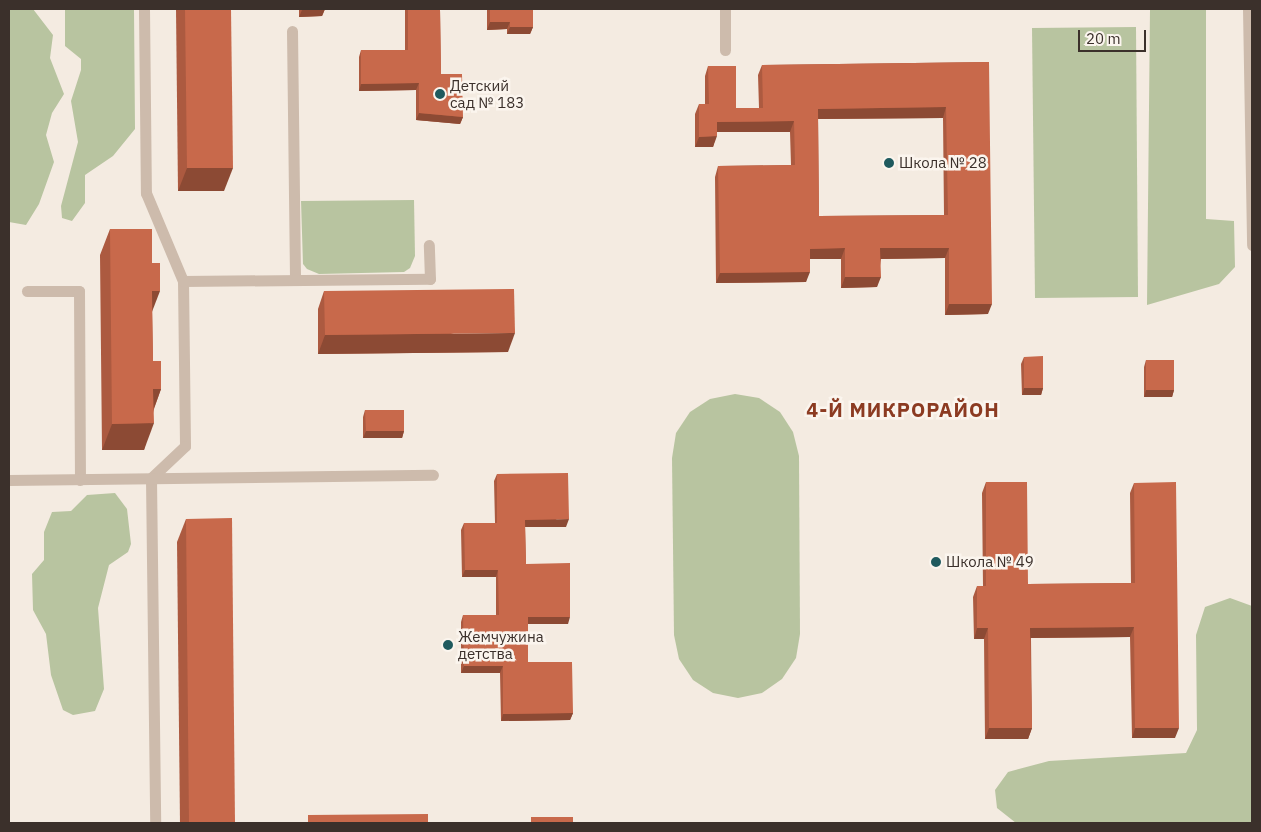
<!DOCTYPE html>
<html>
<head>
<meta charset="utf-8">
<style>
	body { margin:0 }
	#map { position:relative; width:1261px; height:832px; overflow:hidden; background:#f4ebe1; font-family:"IBM Plex Sans",sans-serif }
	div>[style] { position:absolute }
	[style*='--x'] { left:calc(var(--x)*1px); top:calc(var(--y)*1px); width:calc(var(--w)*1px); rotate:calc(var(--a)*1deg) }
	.green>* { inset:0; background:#b8c4a0 }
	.lane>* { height:11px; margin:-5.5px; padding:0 5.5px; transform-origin:5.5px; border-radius:5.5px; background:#cdbbac }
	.wall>* { inset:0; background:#ac5a40 }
	.shaded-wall>* { inset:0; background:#8c4a34 }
	.building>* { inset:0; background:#c8694b }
	.dots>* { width:14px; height:14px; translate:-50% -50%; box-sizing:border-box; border:2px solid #fbf5ee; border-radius:50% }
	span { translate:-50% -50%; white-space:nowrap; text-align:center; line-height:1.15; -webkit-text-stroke:5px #fbf5ee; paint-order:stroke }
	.poi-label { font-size:15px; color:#3b302b }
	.left { translate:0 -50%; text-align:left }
	.district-label { font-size:20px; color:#8c3b22; font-weight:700; letter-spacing:1px }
	.frame { position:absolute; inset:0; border:10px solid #3b302b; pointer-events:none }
	.scale { position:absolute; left:1078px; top:30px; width:68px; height:22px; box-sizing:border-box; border:2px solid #3b302b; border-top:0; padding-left:6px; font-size:15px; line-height:18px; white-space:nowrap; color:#3b302b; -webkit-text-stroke:4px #fbf5ee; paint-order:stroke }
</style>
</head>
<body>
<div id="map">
	<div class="green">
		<i style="clip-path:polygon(9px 9px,33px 9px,53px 35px,50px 58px,64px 94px,52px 113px,46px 135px,54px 162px,39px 204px,26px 225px,9px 222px)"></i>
		<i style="clip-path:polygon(65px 9px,134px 9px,135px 129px,113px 156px,85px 175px,85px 203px,72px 221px,62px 218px,61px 206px,78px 142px,71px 101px,81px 70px,81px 59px,65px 46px)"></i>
		<i style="clip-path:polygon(1150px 9px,1206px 9px,1206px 219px,1234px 221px,1235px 267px,1219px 284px,1147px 305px)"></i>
		<i style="clip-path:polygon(1136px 27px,1138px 297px,1035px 298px,1032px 28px)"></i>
		<i style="clip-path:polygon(414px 200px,415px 256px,410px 268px,404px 272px,319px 274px,307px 269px,303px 264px,301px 201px)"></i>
		<i style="clip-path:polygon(735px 394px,759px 398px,780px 412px,793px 432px,799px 456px,800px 634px,796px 658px,782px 679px,762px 693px,738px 698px,713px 693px,693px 680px,679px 659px,674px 635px,672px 458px,676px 433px,690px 412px,710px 399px)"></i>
		<i style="clip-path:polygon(115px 493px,127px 509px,131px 544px,128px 552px,109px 565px,98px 608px,104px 689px,95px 711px,73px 715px,63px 710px,51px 675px,46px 634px,33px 610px,32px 574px,44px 560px,44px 532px,52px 512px,71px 511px,87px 495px)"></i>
		<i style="clip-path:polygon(1230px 598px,1252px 606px,1252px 823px,1016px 823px,997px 808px,995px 790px,1008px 772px,1049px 761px,1186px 753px,1197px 730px,1196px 635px,1205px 607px)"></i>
	</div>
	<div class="lane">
		<i style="--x:144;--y:9;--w:184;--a:89.4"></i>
		<i style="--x:146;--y:193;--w:95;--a:67.2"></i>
		<i style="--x:183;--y:281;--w:165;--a:89.3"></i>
		<i style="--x:185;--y:446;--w:47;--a:136.7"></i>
		<i style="--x:151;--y:478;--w:345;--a:89.3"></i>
		<i style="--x:725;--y:9;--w:41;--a:90"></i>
		<i style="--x:1248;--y:9;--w:236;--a:89"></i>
		<i style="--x:292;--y:31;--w:249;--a:89.3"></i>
		<i style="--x:183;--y:281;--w:247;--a:-0.5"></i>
		<i style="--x:430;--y:279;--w:34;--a:-92"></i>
		<i style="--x:27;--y:291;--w:52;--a:0"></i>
		<i style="--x:79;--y:291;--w:189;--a:89.7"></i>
		<i style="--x:9;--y:480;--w:424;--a:-0.7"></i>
	</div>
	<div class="wall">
		<i style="clip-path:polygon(176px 9px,231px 9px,224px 191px,178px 191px)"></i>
		<i style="clip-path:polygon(299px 9px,325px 9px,322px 16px,299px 17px)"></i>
		<i style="clip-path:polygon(405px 9px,440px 9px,441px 74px,463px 117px,460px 124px,416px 120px,416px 90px,359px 91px,359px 57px,361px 50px,405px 50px)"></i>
		<i style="clip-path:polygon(487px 9px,533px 9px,533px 27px,530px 34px,507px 34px,507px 29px,487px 30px)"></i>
		<i style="clip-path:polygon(evenodd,989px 62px,988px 314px,945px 315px,945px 258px,881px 259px,877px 287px,841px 288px,841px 259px,810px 259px,806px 282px,716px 283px,715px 177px,718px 166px,791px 165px,790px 132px,717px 132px,713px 147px,695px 147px,695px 114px,699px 104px,705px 104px,705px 76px,708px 66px,736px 108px,759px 108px,758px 75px,762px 65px,989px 62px,943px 118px,944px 215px,819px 216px,818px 119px,943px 118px)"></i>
		<i style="clip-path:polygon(110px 229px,152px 311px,153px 361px,161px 389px,154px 409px,144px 450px,102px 450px,100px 255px)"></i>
		<i style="clip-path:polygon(324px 291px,508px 352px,318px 354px,318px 309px)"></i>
		<i style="clip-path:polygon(1024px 357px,1043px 388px,1041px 395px,1022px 395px,1021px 364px)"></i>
		<i style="clip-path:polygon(1146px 360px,1174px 390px,1172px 397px,1144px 397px,1144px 367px)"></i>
		<i style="clip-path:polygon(365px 410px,404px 431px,402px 438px,363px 438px,363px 417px)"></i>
		<i style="clip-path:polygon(497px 474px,566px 527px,525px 527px,526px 564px,568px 624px,528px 624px,528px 662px,573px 713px,570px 720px,501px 721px,500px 673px,461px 673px,461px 622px,463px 615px,496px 615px,496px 577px,462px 577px,461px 530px,464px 523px,495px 523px,494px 481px)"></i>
		<i style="clip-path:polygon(986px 482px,1028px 584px,1131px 583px,1130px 493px,1134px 483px,1175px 738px,1132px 738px,1130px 637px,1031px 638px,1032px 728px,1028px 739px,985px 739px,984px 639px,974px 639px,973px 597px,977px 586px,983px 586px,982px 493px)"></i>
		<i style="clip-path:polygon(186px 519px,235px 823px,180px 823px,177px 542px)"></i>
	</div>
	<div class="shaded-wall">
		<i style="clip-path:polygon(325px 9px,322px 16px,299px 17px,302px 10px)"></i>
		<i style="clip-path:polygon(490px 22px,510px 22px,507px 29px,487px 30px)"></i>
		<i style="clip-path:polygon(510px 27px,533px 27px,530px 34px,507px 34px)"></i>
		<i style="clip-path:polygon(419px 83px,416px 90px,359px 91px,361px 84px)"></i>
		<i style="clip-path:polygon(946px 107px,943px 118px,814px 119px,818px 109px)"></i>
		<i style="clip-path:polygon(419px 113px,463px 117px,460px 124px,416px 120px)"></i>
		<i style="clip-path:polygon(794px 121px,790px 132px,713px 132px,717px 122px)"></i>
		<i style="clip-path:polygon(717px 136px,713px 147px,695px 147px,699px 137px)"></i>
		<i style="clip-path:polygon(187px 168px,233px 168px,224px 191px,178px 191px)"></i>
		<i style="clip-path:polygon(845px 248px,841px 259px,806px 259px,810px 249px)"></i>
		<i style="clip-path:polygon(880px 248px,949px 248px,945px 258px,877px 259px)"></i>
		<i style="clip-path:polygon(810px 272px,806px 282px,716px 283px,720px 273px)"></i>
		<i style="clip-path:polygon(845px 277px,881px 277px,877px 287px,841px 288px)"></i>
		<i style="clip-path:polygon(152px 291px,160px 291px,150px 317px)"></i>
		<i style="clip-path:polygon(949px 304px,992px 304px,988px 314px,945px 315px)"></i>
		<i style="clip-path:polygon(515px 333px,508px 352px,318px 354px,325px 335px)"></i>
		<i style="clip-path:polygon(1024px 388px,1043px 388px,1041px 395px,1022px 395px)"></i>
		<i style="clip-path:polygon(153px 389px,161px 389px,151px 416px)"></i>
		<i style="clip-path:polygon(1146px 390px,1174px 390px,1172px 397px,1144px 397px)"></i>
		<i style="clip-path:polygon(154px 423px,144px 450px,102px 450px,112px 424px)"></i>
		<i style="clip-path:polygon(366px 431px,404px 431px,402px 438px,363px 438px)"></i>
		<i style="clip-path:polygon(569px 519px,566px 527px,522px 527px,525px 520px)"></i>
		<i style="clip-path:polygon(465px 570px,498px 570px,496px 577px,462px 577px)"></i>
		<i style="clip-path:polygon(528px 617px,570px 617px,568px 624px,525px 624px)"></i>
		<i style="clip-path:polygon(1134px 627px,1130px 637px,1027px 638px,1030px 628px)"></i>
		<i style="clip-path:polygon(977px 628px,988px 628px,984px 639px,974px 639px)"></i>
		<i style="clip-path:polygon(464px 666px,503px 666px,500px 673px,461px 673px)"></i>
		<i style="clip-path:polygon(573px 713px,570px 720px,501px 721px,503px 714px)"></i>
		<i style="clip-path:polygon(989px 728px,1032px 728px,1028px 739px,985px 739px)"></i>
		<i style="clip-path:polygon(1135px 728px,1179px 728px,1175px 738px,1132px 738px)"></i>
	</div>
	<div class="building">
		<i style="clip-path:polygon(185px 9px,231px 9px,233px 168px,187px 168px)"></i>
		<i style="clip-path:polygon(302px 9px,325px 9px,302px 10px)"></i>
		<i style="clip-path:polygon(408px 9px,440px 9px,441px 74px,462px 74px,463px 117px,419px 113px,419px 83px,361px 84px,361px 50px,408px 50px)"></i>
		<i style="clip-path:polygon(490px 9px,533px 9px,533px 27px,510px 27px,510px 22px,490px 22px)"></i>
		<i style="clip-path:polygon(evenodd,989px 62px,992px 304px,949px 304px,949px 248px,880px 248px,881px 277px,845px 277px,845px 248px,810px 249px,810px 272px,720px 273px,718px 166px,795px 165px,794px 121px,717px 122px,717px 136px,699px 137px,699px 104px,709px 104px,708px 66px,736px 66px,736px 108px,763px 108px,762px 65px,989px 62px,946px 107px,948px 215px,819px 216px,818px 109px,946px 107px)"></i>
		<i style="clip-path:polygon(110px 229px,152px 229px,152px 263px,160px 263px,160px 291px,152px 291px,153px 361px,161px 361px,161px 389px,153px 389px,154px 423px,112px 424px)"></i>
		<i style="clip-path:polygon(514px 289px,515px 333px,325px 335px,324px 291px)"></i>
		<i style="clip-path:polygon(1043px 356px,1043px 388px,1024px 388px,1024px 357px)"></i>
		<i style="clip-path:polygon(1146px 360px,1174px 360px,1174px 390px,1146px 390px)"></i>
		<i style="clip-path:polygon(365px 410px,404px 410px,404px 431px,366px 431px)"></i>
		<i style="clip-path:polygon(568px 473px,569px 519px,525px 520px,526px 564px,570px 563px,570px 617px,528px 617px,528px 662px,572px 662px,573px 713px,503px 714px,503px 666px,464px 666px,463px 615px,499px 615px,498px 570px,465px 570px,464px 523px,497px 523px,497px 474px)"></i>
		<i style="clip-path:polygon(986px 482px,1027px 482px,1028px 584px,1135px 583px,1134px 483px,1176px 482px,1179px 728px,1135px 728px,1134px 627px,1030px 628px,1032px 728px,989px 728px,988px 628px,977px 628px,977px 586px,986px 586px)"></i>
		<i style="clip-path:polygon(232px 518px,235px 823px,189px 823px,186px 519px)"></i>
		<i style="clip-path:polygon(428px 814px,428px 823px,308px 823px,308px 815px)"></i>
		<i style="clip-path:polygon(531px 817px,573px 817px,573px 823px,531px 823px)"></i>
	</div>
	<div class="dots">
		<i style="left:440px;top:94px;background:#1f5a5e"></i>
		<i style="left:889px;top:163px;background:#1f5a5e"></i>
		<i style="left:936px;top:562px;background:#1f5a5e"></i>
		<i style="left:448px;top:645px;background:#1f5a5e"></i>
	</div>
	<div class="poi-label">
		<span class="left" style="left:450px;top:94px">Детский<br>сад № 183</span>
		<span class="left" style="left:899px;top:163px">Школа № 28</span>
		<span class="left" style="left:946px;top:562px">Школа № 49</span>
		<span class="left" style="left:458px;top:645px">Жемчужина<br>детства</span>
	</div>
	<div class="district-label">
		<span style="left:903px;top:409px">4-Й МИКРОРАЙОН</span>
	</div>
	<div class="frame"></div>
	<div class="scale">20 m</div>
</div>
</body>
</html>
